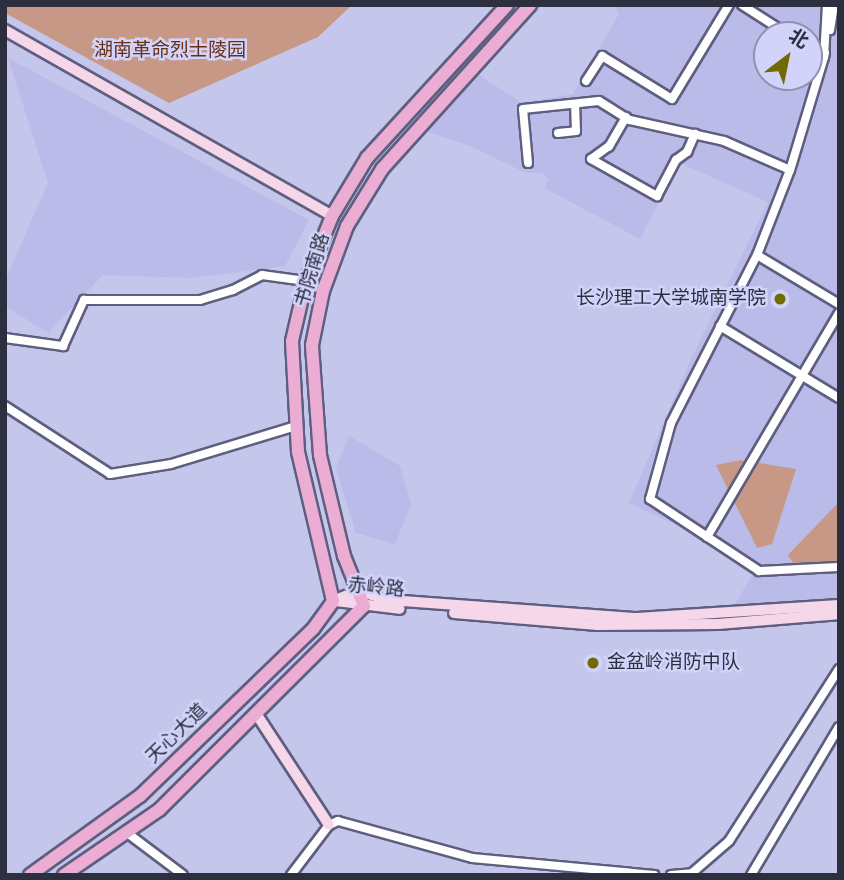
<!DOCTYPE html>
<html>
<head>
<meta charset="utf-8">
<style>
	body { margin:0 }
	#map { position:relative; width:844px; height:880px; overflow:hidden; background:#c5c6ec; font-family:"Source Sans 3","Noto Sans SC",sans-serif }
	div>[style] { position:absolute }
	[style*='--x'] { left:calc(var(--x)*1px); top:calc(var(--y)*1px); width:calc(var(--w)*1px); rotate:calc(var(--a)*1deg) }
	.built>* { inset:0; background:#babbe8 }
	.green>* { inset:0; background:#c69885 }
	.roads { filter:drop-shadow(2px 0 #5e5e7f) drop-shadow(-2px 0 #5e5e7f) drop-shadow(0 2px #5e5e7f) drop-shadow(0 -2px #5e5e7f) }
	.street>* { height:8px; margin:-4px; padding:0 4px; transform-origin:4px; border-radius:4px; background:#fff }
	.secondary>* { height:10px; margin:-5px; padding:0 5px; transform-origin:5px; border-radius:5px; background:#f6d6e9 }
	.primary>* { height:12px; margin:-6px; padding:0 6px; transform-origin:6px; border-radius:6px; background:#ecadd4 }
	.dots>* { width:19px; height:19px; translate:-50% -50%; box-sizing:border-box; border:4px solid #d2d3fa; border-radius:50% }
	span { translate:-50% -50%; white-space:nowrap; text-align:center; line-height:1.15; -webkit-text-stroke:5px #d2d3fa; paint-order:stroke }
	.park-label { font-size:19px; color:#692f12 }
	.street-label { font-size:19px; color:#2e2f3e }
	.poi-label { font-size:19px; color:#2e2f3e }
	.right { translate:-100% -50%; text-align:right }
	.left { translate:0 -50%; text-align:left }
	.frame { position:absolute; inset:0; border:7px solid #2e2f3e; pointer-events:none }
	.north { position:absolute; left:753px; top:21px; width:70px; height:70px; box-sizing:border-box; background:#d2d3fa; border:2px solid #9091af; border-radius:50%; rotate:32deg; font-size:19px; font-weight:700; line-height:28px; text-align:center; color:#2e2f3e }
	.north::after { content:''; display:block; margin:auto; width:24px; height:32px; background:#716901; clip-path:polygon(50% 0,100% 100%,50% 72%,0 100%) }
</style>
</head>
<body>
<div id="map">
	<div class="built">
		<i style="clip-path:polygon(evenodd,615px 5px,839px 5px,839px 599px,733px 607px,753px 574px,680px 527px,629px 503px,691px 359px,768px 202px,679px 163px,640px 239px,544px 188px,549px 179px,542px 173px,526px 173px,470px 146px,425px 131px,477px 74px,522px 103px,573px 94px,619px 14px,615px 5px,767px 35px,809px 35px,809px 77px,767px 77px,767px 35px)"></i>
		<i style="clip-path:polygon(8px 58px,309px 220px,285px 266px,191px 278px,103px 275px,48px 333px,5px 306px,5px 281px,48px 183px)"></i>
		<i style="clip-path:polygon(349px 436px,400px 466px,411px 504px,395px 544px,356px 533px,336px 469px)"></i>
	</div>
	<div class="green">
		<i style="clip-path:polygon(5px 5px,352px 5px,318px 37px,169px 103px,5px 13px)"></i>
		<i style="clip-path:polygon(741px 460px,796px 469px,772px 544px,757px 548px,716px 465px)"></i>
		<i style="clip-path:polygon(839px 502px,839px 562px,795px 566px,788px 555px)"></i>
	</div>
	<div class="roads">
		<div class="street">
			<i style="--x:742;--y:5;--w:56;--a:32.6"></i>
			<i style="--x:827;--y:5;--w:52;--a:93.3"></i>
			<i style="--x:824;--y:57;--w:118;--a:106.7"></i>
			<i style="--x:790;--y:170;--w:91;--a:111.2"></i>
			<i style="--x:757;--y:255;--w:189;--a:117.1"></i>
			<i style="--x:671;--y:423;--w:79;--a:105.4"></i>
			<i style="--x:650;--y:499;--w:131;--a:33.4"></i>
			<i style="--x:759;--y:571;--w:80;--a:-2.9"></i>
			<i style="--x:830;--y:30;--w:25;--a:-81"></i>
			<i style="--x:809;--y:48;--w:17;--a:31"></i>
			<i style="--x:824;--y:57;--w:4;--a:-76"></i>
			<i style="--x:586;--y:81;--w:30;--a:-57"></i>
			<i style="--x:602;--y:56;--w:82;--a:31.6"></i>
			<i style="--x:672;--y:99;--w:110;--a:-58.8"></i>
			<i style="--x:626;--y:117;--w:34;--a:120"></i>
			<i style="--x:609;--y:146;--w:22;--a:144"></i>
			<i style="--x:591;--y:159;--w:76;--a:29.3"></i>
			<i style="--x:657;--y:196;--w:41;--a:-62.2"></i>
			<i style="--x:676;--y:160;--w:14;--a:-36"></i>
			<i style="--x:687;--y:152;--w:20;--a:-66"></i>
			<i style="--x:558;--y:133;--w:18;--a:-6"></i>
			<i style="--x:576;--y:131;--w:27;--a:-92"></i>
			<i style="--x:528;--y:163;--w:54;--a:-95.3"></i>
			<i style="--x:523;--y:109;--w:76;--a:-6"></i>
			<i style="--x:599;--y:101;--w:36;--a:32"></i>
			<i style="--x:630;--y:120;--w:96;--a:12.6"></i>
			<i style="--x:724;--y:141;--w:72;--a:23.7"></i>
			<i style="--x:757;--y:255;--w:96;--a:30.9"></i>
			<i style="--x:720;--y:326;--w:139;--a:31.2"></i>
			<i style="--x:5;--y:338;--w:59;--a:7.9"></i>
			<i style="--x:63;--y:346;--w:51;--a:-65.5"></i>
			<i style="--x:84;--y:300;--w:116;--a:0"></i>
			<i style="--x:200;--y:300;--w:34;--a:-17"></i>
			<i style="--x:233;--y:290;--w:33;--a:-27"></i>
			<i style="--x:262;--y:275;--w:44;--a:7.8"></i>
			<i style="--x:5;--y:406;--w:125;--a:32.9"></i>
			<i style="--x:110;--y:474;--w:62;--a:-9.3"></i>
			<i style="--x:171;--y:464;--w:131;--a:-16.9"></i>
			<i style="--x:707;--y:537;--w:260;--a:-59.5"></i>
			<i style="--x:126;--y:832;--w:71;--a:37"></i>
			<i style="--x:291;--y:875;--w:63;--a:-52.8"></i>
			<i style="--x:329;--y:825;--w:10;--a:-24"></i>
			<i style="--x:338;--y:821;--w:139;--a:15.4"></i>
			<i style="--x:472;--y:858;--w:183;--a:5.3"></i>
			<i style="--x:671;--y:875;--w:21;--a:-5"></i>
			<i style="--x:692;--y:873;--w:49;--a:-40.9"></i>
			<i style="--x:729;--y:841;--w:204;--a:-57.4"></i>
			<i style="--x:751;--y:875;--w:172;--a:-59.3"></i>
		</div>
		<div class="secondary">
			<i style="--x:5;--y:30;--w:376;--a:29.6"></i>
			<i style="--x:333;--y:601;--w:27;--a:-22"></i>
			<i style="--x:358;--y:591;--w:32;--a:16"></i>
			<i style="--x:389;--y:600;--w:249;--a:4.2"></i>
			<i style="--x:637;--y:618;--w:202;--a:-3.7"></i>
			<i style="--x:336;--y:601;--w:64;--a:7.1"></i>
			<i style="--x:454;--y:613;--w:144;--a:4.8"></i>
			<i style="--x:597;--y:625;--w:121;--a:-0.5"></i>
			<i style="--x:718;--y:624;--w:121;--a:-4.7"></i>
			<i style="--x:257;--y:715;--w:131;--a:56.8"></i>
		</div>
		<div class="primary">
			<i style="--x:30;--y:875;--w:135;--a:-35.7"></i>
			<i style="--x:140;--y:796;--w:240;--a:-44"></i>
			<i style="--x:313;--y:629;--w:34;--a:-54"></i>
			<i style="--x:333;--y:601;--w:153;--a:-103.2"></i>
			<i style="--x:298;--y:452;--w:111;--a:-93.1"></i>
			<i style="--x:292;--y:341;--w:62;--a:-76.9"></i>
			<i style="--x:306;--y:281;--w:70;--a:-68.2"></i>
			<i style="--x:332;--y:216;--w:68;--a:-58.9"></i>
			<i style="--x:367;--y:158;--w:207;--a:-47.5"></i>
			<i style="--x:64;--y:875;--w:115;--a:-34.4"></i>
			<i style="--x:159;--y:810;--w:289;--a:-44.9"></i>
			<i style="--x:364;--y:606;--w:54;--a:-111.8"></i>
			<i style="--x:344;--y:556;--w:104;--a:-103.4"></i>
			<i style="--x:320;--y:455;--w:110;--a:-94.2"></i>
			<i style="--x:312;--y:345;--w:55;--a:-78.5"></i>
			<i style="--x:323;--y:291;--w:69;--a:-69.7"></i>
			<i style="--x:347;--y:226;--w:67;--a:-58.4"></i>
			<i style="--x:382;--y:169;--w:221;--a:-47.9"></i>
		</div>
	</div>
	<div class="dots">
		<i style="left:780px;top:299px;background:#716901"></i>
		<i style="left:593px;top:663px;background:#716901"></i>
	</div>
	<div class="park-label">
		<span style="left:170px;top:51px">湖南革命烈士陵园</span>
	</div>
	<div class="street-label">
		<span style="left:313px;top:270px;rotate:-73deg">书院南路</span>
		<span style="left:376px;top:588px;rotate:6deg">赤岭路</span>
		<span style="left:177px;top:734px;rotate:-44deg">天心大道</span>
	</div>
	<div class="poi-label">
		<span class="right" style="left:766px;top:299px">长沙理工大学城南学院</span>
		<span class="left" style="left:607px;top:663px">金盆岭消防中队</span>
	</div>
	<div class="frame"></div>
	<div class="north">北</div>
</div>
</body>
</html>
